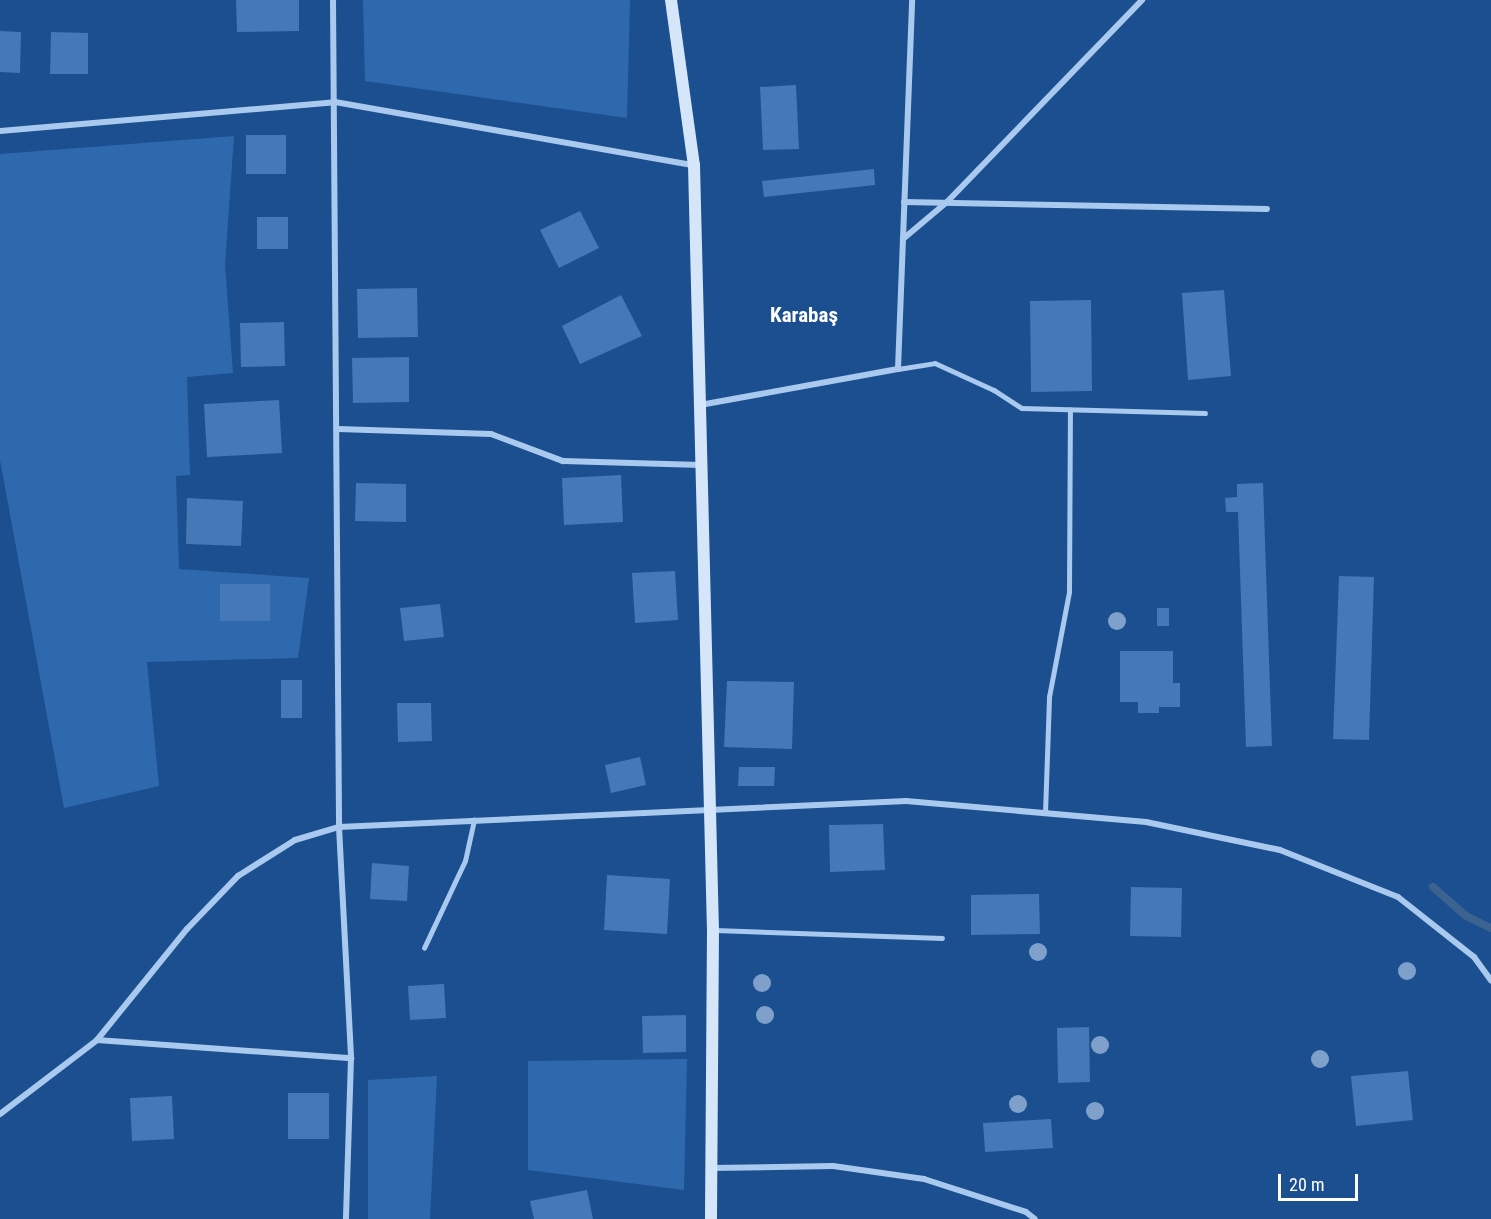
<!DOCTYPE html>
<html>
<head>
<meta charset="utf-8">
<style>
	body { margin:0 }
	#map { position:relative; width:1491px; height:1219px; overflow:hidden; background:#1b4f8f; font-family:"Roboto Condensed",sans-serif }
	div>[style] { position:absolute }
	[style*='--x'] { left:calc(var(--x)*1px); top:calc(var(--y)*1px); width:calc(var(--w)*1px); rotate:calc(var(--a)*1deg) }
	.green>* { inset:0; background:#2e69ad }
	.stream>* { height:8px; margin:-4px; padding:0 4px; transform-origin:4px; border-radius:4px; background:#3c6290 }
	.building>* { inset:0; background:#4478b7 }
	.lane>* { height:4.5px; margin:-2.25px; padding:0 2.25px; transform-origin:2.25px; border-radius:2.25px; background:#a9c9ee }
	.street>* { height:6px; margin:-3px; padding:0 3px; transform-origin:3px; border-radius:3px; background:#a9c9ee }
	.secondary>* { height:12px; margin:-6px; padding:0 6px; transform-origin:6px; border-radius:6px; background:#d6e6fa }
	.trees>* { width:18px; height:18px; margin:-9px; border-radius:50%; background:#7ea0ca }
	span { translate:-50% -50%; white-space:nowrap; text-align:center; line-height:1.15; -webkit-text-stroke:5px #1b4f8f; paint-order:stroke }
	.quarter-label { font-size:21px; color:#fff; font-weight:700 }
	.scale { position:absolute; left:1278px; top:1174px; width:80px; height:27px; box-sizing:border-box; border:3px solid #fff; border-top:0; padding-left:8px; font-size:18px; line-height:21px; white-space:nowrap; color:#fff; -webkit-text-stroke:4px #1b4f8f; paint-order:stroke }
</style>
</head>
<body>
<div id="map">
	<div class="green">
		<i style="clip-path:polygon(363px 0,630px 0,627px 118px,365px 81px)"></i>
		<i style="clip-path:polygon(234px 136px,225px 265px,233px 373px,187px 377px,190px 475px,176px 476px,179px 569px,309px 578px,298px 658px,147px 662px,159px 786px,64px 808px,0 460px,0 154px)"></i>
		<i style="clip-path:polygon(687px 1059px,684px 1190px,528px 1170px,528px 1061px)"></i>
		<i style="clip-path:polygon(437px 1076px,430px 1219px,368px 1219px,368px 1080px)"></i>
	</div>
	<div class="stream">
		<i style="--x:1433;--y:887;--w:44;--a:41.3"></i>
		<i style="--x:1466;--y:916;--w:28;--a:26"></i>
	</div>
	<div class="building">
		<i style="clip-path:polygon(236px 0,299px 0,299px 31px,237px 32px)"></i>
		<i style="clip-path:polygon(0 31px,21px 32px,20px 73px,0 72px)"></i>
		<i style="clip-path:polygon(51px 32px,88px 33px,88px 74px,50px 74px)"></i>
		<i style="clip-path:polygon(796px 85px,799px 149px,763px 150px,760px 87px)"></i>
		<i style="clip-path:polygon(246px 135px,286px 135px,286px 174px,246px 174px)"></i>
		<i style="clip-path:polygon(874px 169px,875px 185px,764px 197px,762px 181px)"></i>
		<i style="clip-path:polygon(580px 211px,599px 248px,559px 268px,540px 230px)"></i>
		<i style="clip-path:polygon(257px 217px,288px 217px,288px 249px,257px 249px)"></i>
		<i style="clip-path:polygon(417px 288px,418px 337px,358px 338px,357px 289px)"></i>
		<i style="clip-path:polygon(1224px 290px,1231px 376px,1188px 380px,1182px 293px)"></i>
		<i style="clip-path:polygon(621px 295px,642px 336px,580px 364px,562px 326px)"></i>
		<i style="clip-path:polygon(1091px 300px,1092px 391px,1031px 392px,1030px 301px)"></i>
		<i style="clip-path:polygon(284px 322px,285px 366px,241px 367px,240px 323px)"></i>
		<i style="clip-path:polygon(409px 357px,409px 402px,353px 403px,352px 358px)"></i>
		<i style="clip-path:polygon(279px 400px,282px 453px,207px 457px,204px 404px)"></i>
		<i style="clip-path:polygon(621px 475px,623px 522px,564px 525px,562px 478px)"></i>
		<i style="clip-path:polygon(356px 483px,406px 484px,406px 522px,355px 521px)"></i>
		<i style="clip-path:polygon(1263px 483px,1272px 746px,1246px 747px,1238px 512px,1226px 512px,1225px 498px,1237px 497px,1237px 484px)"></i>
		<i style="clip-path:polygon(187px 498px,243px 501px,241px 546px,186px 544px)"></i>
		<i style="clip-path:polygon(675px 571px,678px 620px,635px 623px,632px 573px)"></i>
		<i style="clip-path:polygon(1339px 576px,1374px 577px,1369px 740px,1333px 739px)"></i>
		<i style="clip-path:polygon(220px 584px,270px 584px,270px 621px,220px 621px)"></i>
		<i style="clip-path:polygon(440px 604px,444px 637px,404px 641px,400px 608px)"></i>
		<i style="clip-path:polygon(1157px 608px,1169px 608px,1169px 626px,1157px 626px)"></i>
		<i style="clip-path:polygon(1120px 651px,1173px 651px,1173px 683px,1180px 683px,1180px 707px,1159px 707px,1159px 713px,1138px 713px,1138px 702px,1120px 702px)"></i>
		<i style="clip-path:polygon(281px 680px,302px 680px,302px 718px,281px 718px)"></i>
		<i style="clip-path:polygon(727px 681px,794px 682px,792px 749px,724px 747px)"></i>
		<i style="clip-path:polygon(397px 703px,431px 703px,432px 741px,398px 742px)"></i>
		<i style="clip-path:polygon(640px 757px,646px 785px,611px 793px,605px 765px)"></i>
		<i style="clip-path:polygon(739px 767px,775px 767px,774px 786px,738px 786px)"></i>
		<i style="clip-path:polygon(883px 824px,885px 870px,830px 872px,829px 825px)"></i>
		<i style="clip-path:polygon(372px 863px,409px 866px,407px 901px,370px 899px)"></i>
		<i style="clip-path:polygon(607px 875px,670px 879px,667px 934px,604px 930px)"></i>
		<i style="clip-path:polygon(1131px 887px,1182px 888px,1181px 937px,1130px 936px)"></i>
		<i style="clip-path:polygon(1039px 894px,1040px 934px,971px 935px,971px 895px)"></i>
		<i style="clip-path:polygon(444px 984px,446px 1018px,410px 1020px,408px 986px)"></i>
		<i style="clip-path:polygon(686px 1015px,686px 1052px,643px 1053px,642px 1016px)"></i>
		<i style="clip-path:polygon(1089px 1027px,1090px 1082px,1058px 1083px,1057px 1028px)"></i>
		<i style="clip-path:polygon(1408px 1071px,1413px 1120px,1356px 1126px,1351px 1076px)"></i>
		<i style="clip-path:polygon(288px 1093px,329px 1093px,329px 1139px,288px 1139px)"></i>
		<i style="clip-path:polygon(172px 1096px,174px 1139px,132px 1141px,130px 1098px)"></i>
		<i style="clip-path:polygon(1051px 1119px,1053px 1148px,985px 1152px,983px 1123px)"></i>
		<i style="clip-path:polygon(587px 1190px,593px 1219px,534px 1219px,530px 1201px)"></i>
	</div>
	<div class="lane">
		<i style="--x:898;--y:369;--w:37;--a:-9"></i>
		<i style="--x:935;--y:363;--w:65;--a:24.6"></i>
		<i style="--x:994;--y:390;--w:33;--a:33"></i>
		<i style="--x:1022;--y:408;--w:183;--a:1.6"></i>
		<i style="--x:1045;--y:813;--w:116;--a:-88"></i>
		<i style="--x:1049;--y:697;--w:107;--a:-79.2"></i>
		<i style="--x:1069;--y:592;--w:182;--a:-89.7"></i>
		<i style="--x:715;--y:930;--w:227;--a:2"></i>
		<i style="--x:424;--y:948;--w:96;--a:-64.8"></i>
		<i style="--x:465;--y:861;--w:42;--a:-77.6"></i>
	</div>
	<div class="street">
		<i style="--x:333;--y:0;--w:827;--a:89.58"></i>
		<i style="--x:339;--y:827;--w:231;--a:87"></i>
		<i style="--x:351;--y:1058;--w:161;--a:91.8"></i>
		<i style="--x:0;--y:131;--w:336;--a:-4.9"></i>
		<i style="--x:335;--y:102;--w:364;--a:10"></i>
		<i style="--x:904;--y:202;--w:363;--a:1.1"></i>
		<i style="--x:903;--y:239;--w:57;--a:-40.1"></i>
		<i style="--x:947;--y:202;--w:281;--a:-46"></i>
		<i style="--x:700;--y:405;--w:201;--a:-10.3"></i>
		<i style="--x:898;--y:369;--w:369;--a:-87.8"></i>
		<i style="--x:338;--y:429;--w:153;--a:1.9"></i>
		<i style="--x:491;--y:434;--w:77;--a:20.6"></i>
		<i style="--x:563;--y:461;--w:138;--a:1.7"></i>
		<i style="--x:97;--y:1040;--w:255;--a:4.1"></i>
		<i style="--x:0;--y:1114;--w:122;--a:-37.3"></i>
		<i style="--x:97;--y:1040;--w:143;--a:-51"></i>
		<i style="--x:187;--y:929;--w:74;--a:-46.1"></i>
		<i style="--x:238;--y:876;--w:67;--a:-32.3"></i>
		<i style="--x:295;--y:840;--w:46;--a:-16.5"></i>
		<i style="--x:339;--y:827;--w:568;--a:-2.63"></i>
		<i style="--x:906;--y:801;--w:241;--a:5"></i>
		<i style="--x:1146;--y:822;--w:137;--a:11.8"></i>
		<i style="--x:1280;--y:850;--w:127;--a:21.7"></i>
		<i style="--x:1398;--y:897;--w:97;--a:38.3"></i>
		<i style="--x:1474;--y:957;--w:29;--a:54"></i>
		<i style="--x:711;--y:1168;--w:122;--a:-0.9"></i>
		<i style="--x:833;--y:1166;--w:92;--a:8.1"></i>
		<i style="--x:924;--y:1179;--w:107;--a:17.9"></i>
		<i style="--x:1026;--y:1212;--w:11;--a:38"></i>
	</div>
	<div class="secondary">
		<i style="--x:671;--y:0;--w:167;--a:82.1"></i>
		<i style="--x:694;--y:165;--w:765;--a:88.58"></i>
		<i style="--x:713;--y:930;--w:289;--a:90.4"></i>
	</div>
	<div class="trees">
		<i style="left:1117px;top:621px"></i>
		<i style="left:1038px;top:952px"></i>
		<i style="left:1407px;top:971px"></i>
		<i style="left:762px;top:983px"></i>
		<i style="left:765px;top:1015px"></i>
		<i style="left:1100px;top:1045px"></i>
		<i style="left:1320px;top:1059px"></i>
		<i style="left:1018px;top:1104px"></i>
		<i style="left:1095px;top:1111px"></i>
	</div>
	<div class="quarter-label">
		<span style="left:804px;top:315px">Karabaş</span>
	</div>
	<div class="scale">20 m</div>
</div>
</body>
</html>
